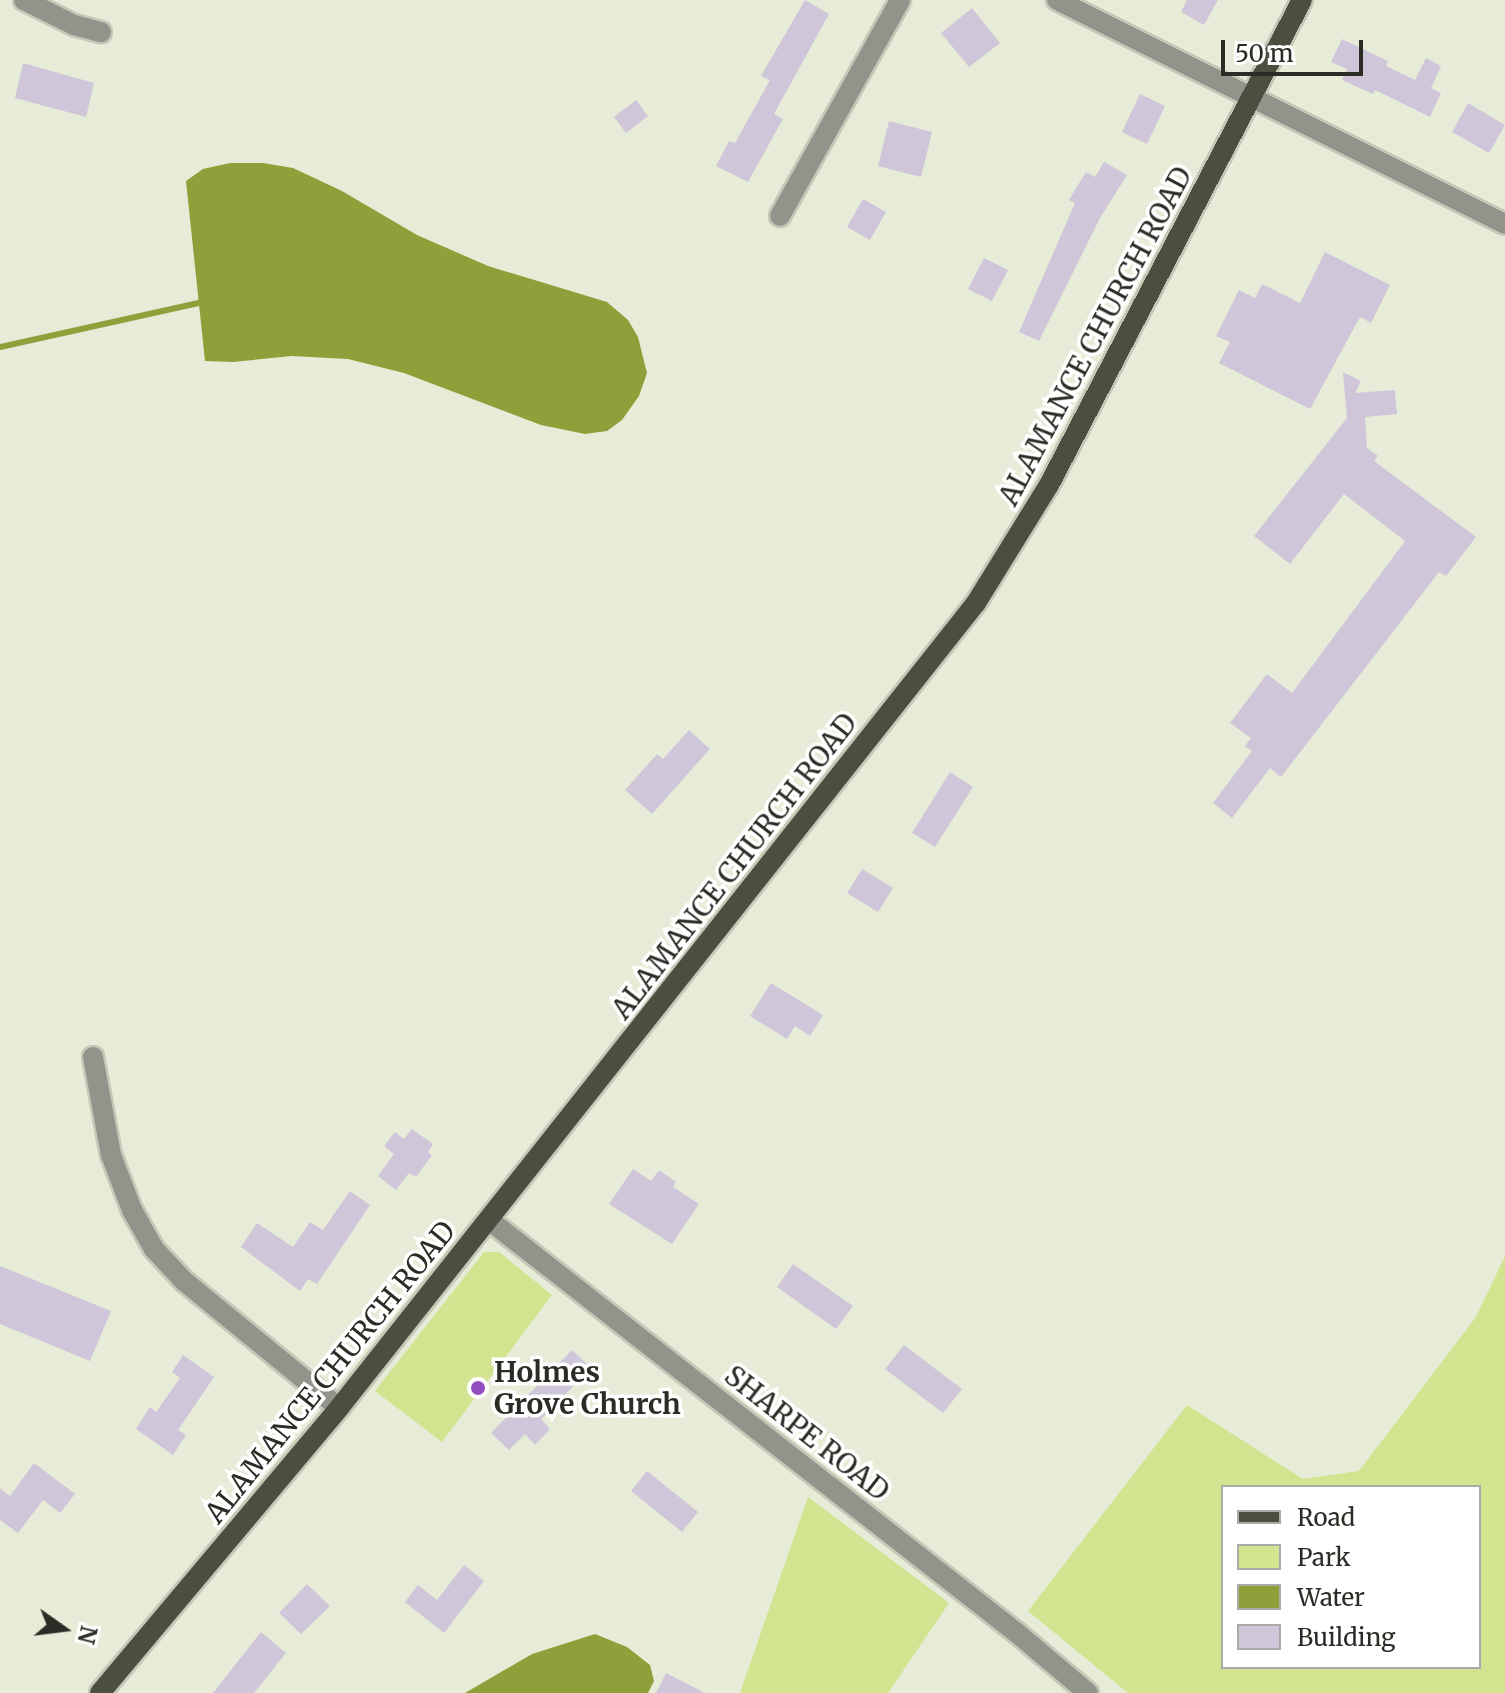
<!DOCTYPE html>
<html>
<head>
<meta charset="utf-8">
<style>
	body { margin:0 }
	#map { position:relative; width:1505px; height:1693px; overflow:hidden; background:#e6ecd7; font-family:Merriweather,serif }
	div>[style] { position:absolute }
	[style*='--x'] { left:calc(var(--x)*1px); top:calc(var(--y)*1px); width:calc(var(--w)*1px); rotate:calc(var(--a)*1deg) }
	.green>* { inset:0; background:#d2e48f }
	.water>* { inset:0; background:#8ea039 }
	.stream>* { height:6px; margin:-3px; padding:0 3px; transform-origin:3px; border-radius:3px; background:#8ea039 }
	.building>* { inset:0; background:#d0c6d9 }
	.roads { filter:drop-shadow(2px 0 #c4c9b7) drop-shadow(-2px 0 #c4c9b7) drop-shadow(0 2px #c4c9b7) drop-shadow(0 -2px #c4c9b7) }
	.minor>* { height:20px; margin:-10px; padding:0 10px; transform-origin:10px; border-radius:10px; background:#91948b }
	.major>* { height:20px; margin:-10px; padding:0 10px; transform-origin:10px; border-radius:10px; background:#4b4f40 }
	.dots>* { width:22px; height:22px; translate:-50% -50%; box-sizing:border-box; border:4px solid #fff; border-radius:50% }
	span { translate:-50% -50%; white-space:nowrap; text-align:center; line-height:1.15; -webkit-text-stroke:7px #fff; paint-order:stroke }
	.street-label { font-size:28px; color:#2b2c25 }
	.poi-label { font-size:28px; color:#2b2c25; font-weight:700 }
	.left { translate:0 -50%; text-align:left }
	.legend { position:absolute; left:1221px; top:1485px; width:260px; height:184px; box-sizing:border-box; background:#fff; border:2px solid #aaaba8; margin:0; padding:10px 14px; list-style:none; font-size:24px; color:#2b2c25 }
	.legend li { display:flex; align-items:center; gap:16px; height:40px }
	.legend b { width:40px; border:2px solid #aaaba8 }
	.north { position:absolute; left:24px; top:1589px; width:80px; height:80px; -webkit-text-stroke:6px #fff; paint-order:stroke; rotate:104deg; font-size:22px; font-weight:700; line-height:32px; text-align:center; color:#2b2c25 }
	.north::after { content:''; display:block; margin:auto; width:28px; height:36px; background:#2b2c25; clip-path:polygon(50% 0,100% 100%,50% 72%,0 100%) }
	.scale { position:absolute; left:1221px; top:40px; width:142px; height:36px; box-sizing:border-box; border:4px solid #2b2c25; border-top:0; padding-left:10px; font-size:24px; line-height:28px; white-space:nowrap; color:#2b2c25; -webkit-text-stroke:6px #fff; paint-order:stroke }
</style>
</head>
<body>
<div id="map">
	<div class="green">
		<i style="clip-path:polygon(484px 1252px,499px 1252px,552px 1295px,442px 1442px,375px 1391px)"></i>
		<i style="clip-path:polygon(evenodd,1505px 1256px,1505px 1693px,1128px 1693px,1028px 1611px,1187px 1405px,1303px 1479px,1359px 1471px,1476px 1317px,1505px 1256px,1223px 1487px,1479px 1487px,1479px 1667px,1223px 1667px,1223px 1487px)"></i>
		<i style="clip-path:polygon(808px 1497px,949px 1603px,888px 1693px,740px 1693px)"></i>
	</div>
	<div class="water">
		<i style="clip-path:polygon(230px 163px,263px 163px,293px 168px,342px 191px,417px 235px,488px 266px,607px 302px,628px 320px,638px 337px,647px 373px,639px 396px,622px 420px,607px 431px,585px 434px,541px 425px,404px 373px,348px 359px,292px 356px,233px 362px,205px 361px,186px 181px,203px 169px)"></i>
		<i style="clip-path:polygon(595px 1634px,627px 1647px,650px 1665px,654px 1681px,648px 1693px,465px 1693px,532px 1654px)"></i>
	</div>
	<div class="stream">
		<i style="--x:0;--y:347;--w:208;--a:-12.5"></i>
	</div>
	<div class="building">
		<i style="clip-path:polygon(805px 0,829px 14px,774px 114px,783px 119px,748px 182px,716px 166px,729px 141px,735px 143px,770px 80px,761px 76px)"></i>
		<i style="clip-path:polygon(1187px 0,1218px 0,1204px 25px,1181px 12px)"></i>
		<i style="clip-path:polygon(972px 8px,1000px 43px,969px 67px,941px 33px)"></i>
		<i style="clip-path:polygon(1342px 39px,1388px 61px,1386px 66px,1415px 80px,1426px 58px,1441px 66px,1431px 88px,1441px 93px,1430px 117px,1375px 90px,1373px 94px,1342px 80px,1347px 69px,1331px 62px)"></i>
		<i style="clip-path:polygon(23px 63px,94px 83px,86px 117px,15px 98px)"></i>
		<i style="clip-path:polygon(1140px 94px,1165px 106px,1147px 144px,1122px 132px)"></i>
		<i style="clip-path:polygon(636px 100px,648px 116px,626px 133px,614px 117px)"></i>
		<i style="clip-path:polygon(1468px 103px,1505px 125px,1489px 153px,1452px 132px)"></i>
		<i style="clip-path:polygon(889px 121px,932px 132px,921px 177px,878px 166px)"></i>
		<i style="clip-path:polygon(1104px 162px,1127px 175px,1100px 218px,1039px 341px,1019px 332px,1075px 203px,1069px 200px,1086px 172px,1095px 177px)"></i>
		<i style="clip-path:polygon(863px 199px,886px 212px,870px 240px,847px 227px)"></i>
		<i style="clip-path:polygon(1325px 252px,1390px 285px,1371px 323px,1360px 317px,1310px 409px,1219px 363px,1230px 342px,1216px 336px,1239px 290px,1255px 298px,1262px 284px,1300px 303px)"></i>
		<i style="clip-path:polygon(984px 258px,1008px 270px,992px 301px,968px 289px)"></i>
		<i style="clip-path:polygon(1343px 372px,1361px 381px,1355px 393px,1395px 390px,1397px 414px,1365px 417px,1367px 448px,1378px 456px,1374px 461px,1476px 537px,1446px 576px,1439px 572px,1281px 777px,1270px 768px,1232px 818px,1213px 803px,1252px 751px,1245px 746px,1251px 738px,1230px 723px,1267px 674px,1292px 693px,1405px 541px,1344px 494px,1290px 564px,1254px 536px,1347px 418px)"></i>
		<i style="clip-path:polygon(689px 730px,710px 749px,652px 814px,625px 790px,657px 754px,663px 759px)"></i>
		<i style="clip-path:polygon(950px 772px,973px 787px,935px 847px,912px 833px)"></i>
		<i style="clip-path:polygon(862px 869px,893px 888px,878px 912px,847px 893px)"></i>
		<i style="clip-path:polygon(771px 983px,823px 1015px,810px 1036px,795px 1026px,787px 1039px,750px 1016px)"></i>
		<i style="clip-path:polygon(412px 1129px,433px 1144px,428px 1152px,432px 1155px,416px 1177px,409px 1173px,396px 1190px,378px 1176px,394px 1154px,384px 1146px,395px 1132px,404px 1139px)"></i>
		<i style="clip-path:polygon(633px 1169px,651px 1181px,659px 1170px,676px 1182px,673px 1187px,699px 1204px,672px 1244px,609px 1204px)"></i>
		<i style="clip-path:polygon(350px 1191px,370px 1205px,317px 1284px,308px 1279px,300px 1291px,241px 1247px,257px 1223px,293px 1247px,310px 1222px,323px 1230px)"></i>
		<i style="clip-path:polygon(793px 1264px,853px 1306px,836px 1329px,777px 1287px)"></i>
		<i style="clip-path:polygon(0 1266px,111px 1311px,90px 1361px,0 1324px)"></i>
		<i style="clip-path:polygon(904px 1345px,962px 1389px,943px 1413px,885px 1369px)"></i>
		<i style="clip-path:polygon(572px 1350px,591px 1368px,541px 1419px,550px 1429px,535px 1445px,525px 1434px,509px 1450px,491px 1433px)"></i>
		<i style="clip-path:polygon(183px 1355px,214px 1377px,178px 1430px,186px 1435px,173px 1455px,136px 1429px,150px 1407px,156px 1412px,180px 1378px,172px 1372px)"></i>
		<i style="clip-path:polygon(34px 1463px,75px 1494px,60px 1513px,43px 1500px,18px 1533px,0 1520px,0 1488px,10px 1496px)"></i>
		<i style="clip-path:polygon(647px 1471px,698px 1512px,682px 1532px,631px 1491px)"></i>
		<i style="clip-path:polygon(464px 1565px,484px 1581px,444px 1633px,405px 1602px,418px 1585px,437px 1600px)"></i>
		<i style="clip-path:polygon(307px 1584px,330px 1606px,301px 1634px,279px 1613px)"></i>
		<i style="clip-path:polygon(261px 1632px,286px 1653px,254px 1693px,213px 1693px)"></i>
		<i style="clip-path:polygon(666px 1673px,705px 1693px,656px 1693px)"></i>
	</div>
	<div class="roads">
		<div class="minor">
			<i style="--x:24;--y:0;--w:56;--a:26.6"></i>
			<i style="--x:74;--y:25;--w:28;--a:15"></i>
			<i style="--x:1057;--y:0;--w:501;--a:26.57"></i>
			<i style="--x:780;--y:216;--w:247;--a:-60.9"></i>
			<i style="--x:93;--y:1057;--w:100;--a:79.6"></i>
			<i style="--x:111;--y:1155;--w:59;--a:69.1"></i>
			<i style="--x:132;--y:1210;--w:45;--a:60.6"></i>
			<i style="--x:154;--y:1249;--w:44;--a:46.8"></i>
			<i style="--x:184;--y:1281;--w:200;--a:39.3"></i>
			<i style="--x:489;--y:1220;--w:670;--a:38.03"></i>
			<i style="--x:1017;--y:1633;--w:93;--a:40.2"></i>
		</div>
		<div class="major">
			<i style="--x:100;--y:1693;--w:372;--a:-50"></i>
			<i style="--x:339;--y:1408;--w:1027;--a:-51.65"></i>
			<i style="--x:976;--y:603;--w:139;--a:-58.3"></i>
			<i style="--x:1049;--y:485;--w:547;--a:-62.45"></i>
		</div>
	</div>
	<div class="dots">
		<i style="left:478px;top:1388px;background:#934dc1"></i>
	</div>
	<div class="street-label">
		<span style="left:1095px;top:336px;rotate:-62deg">ALAMANCE CHURCH ROAD</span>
		<span style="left:734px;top:866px;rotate:-52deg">ALAMANCE CHURCH ROAD</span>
		<span style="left:330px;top:1372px;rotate:-51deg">ALAMANCE CHURCH ROAD</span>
		<span style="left:807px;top:1433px;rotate:38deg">SHARPE ROAD</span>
	</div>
	<div class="poi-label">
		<span class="left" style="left:494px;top:1388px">Holmes<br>Grove Church</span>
	</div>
	<ul class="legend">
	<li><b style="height:10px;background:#4b4f40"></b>Road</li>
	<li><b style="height:22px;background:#d2e48f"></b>Park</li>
	<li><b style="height:22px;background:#8ea039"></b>Water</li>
	<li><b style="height:22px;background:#d0c6d9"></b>Building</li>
	</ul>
	<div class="north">N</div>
	<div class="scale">50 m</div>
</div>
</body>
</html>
